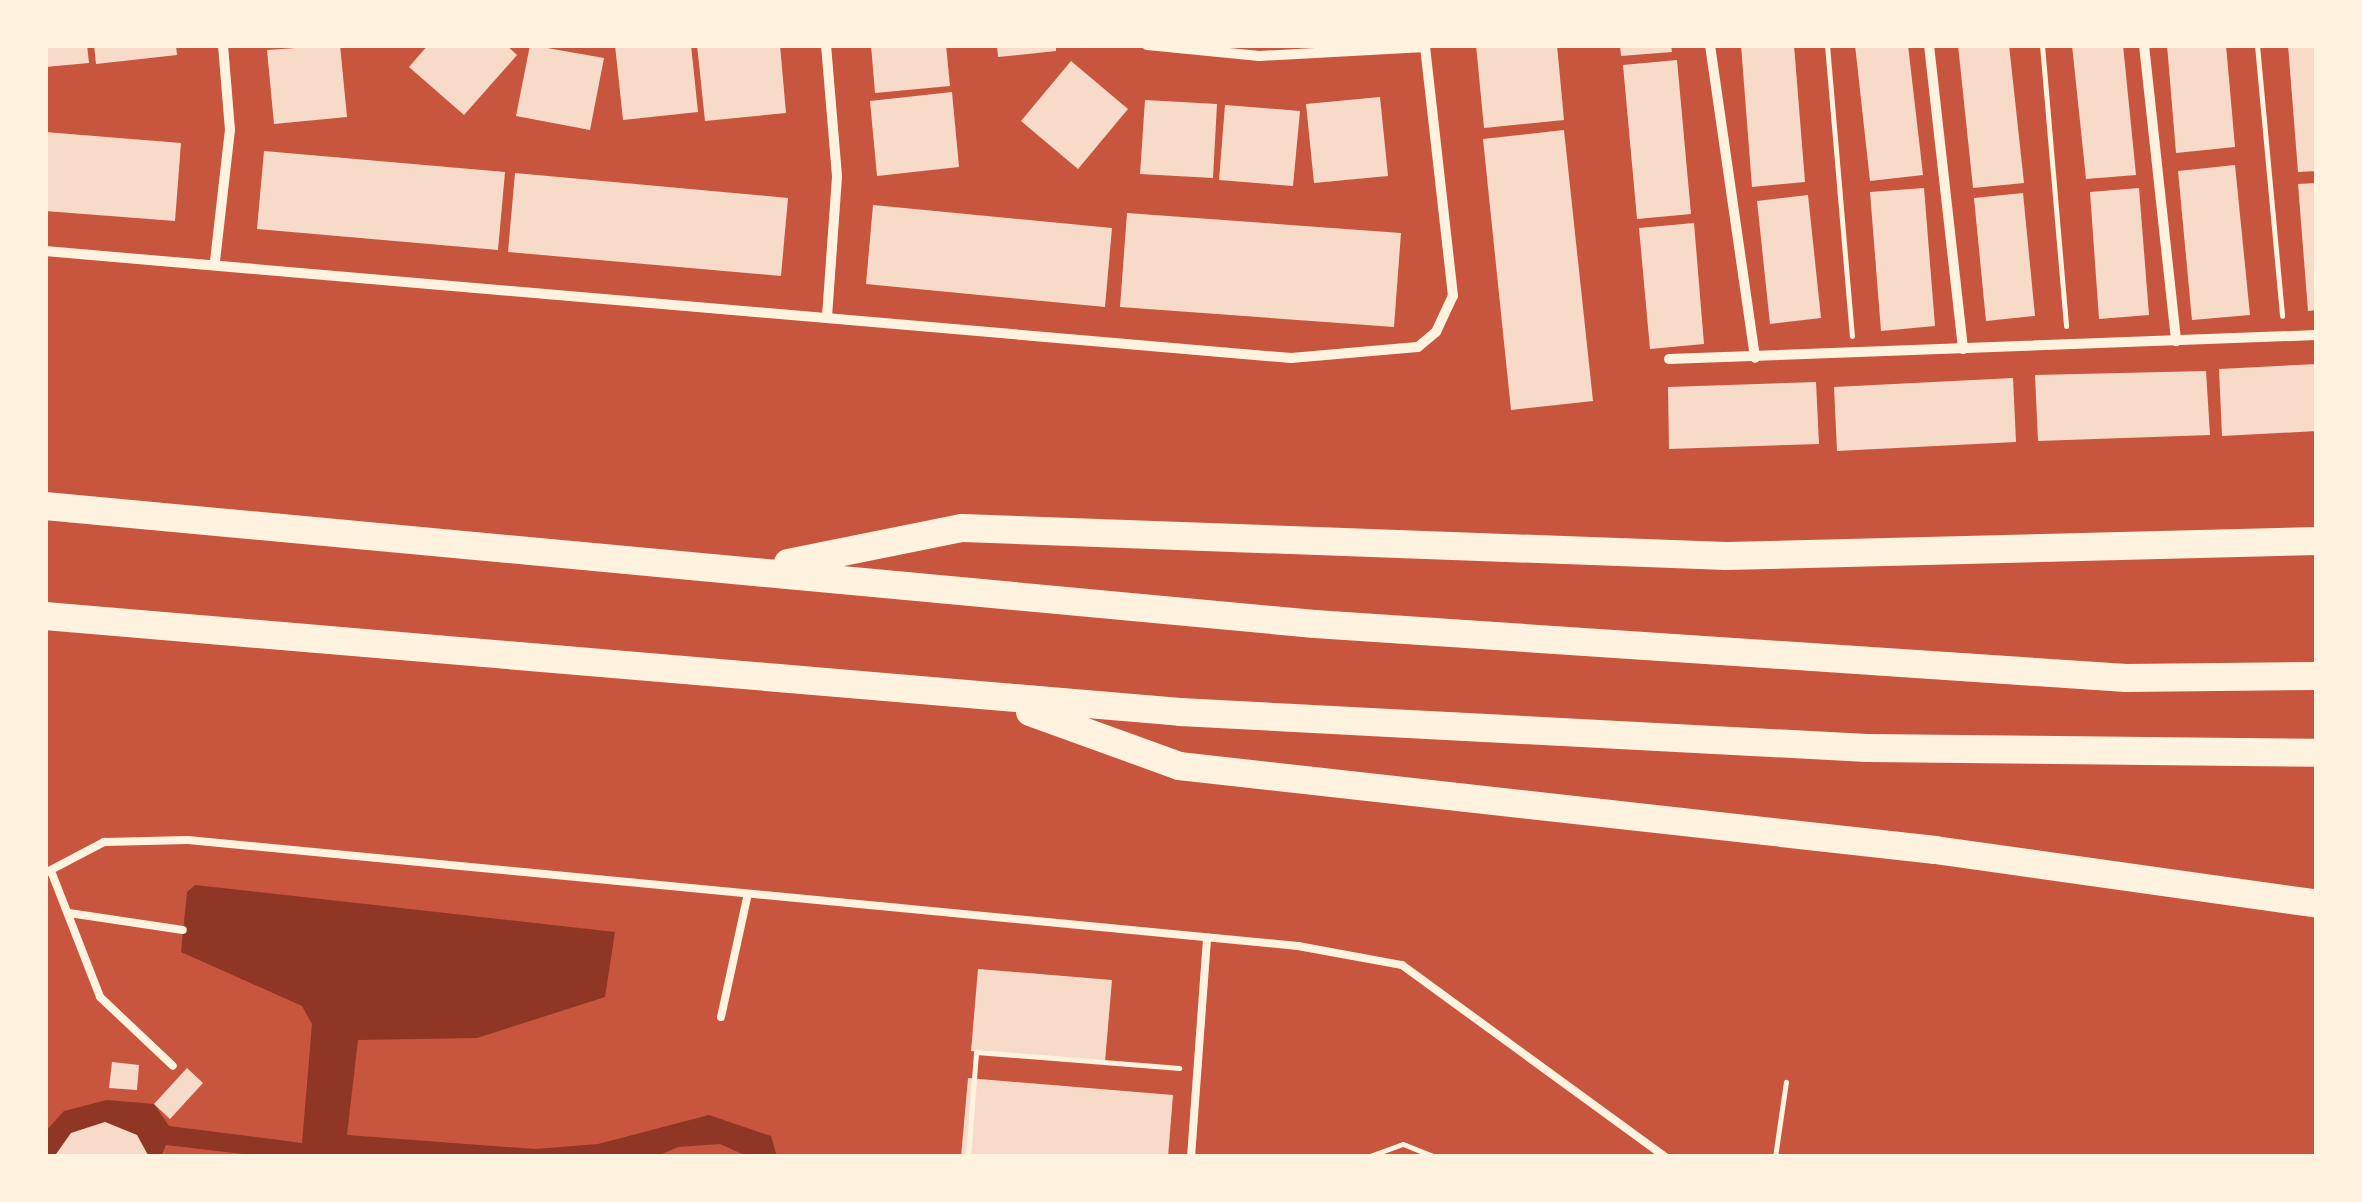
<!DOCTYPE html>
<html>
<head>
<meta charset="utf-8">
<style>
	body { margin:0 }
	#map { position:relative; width:2362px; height:1202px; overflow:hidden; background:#c8553d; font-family:Raleway,sans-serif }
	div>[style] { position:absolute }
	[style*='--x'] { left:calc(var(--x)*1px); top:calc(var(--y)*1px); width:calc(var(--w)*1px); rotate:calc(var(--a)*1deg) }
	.water>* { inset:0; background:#8f3625 }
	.building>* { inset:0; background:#f7dbc8 }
	.path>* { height:5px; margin:-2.5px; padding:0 2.5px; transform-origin:2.5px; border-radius:2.5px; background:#fff3e0 }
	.service>* { height:8px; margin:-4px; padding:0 4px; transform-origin:4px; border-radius:4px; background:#fff3e0 }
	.minor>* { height:10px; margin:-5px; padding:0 5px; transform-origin:5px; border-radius:5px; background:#fff3e0 }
	.motorway>* { height:28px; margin:-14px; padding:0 14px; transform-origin:14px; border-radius:14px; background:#fff3e0 }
	span { translate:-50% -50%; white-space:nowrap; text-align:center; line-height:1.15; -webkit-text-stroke:10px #fff3e0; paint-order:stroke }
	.frame { position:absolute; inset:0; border:48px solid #fff3e0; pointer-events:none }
</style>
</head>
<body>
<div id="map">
	<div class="water">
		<i style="clip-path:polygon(195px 885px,615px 932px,605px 997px,477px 1038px,358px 1040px,347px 1135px,535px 1149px,598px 1144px,709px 1115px,771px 1136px,777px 1157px,749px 1157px,720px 1144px,678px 1147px,655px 1157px,270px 1157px,166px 1145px,161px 1157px,149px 1157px,137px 1135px,105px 1122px,71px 1133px,54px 1157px,45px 1157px,45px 1132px,64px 1111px,107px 1100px,154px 1104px,169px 1126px,302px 1143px,312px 1024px,302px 1006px,181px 952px,187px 892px)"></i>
	</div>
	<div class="building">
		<i style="clip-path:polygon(45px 45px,87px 45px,89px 63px,45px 67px)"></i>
		<i style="clip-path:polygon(94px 45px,176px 45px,177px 55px,96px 64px)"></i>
		<i style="clip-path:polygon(340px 45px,347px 117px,274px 124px,267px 50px)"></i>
		<i style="clip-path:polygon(428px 45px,506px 45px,517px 55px,464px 115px,409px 67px)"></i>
		<i style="clip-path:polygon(530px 45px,604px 58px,590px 130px,516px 116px)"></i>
		<i style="clip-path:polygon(615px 45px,691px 45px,698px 112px,623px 120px)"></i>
		<i style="clip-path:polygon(697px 45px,780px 45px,786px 113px,705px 121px)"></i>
		<i style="clip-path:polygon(871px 45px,946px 45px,950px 86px,875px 93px)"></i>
		<i style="clip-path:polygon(997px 45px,1056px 45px,1056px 51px,998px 57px)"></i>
		<i style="clip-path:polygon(1476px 45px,1557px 45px,1564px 120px,1484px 128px)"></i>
		<i style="clip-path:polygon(1620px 45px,1671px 45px,1672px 52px,1621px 56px)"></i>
		<i style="clip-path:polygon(1741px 45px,1794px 45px,1805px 182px,1752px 187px)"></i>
		<i style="clip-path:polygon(1855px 45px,1908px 45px,1923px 175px,1870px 181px)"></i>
		<i style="clip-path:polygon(1958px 45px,2009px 45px,2024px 183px,1973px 188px)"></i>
		<i style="clip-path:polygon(2072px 45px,2123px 45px,2136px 175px,2086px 179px)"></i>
		<i style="clip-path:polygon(2167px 45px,2226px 45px,2235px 147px,2176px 153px)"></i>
		<i style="clip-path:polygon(2288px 45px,2317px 45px,2317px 171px,2298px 172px)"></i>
		<i style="clip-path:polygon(1677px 60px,1691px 214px,1637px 219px,1623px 65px)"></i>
		<i style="clip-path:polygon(1071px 61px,1128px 109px,1078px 169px,1021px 121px)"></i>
		<i style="clip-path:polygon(952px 92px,959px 167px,877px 176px,870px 101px)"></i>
		<i style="clip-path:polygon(1380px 97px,1388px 176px,1314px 183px,1306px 104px)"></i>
		<i style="clip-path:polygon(1145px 100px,1217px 104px,1213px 178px,1140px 174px)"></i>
		<i style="clip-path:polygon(1225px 105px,1300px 111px,1293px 186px,1219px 180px)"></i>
		<i style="clip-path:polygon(1564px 130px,1593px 401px,1511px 410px,1483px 139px)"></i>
		<i style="clip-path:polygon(45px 132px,181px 143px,175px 221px,45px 211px)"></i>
		<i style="clip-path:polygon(264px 151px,505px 172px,498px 250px,257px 229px)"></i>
		<i style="clip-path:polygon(2235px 165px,2250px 315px,2192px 320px,2178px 171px)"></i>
		<i style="clip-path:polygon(515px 173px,788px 198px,781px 276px,508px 252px)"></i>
		<i style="clip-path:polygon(2317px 183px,2317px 310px,2308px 311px,2298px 184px)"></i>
		<i style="clip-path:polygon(1924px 188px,1935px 326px,1881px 331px,1870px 192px)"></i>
		<i style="clip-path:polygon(2139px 188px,2149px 315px,2099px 319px,2090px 192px)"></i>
		<i style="clip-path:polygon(2023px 193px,2035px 316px,1986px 321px,1974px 198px)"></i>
		<i style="clip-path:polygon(1808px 195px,1821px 318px,1770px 324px,1757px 201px)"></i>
		<i style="clip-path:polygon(873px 205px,1112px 228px,1105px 307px,866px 284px)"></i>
		<i style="clip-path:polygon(1127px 213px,1401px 233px,1394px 327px,1120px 307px)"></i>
		<i style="clip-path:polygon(1694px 223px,1704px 344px,1650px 349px,1639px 228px)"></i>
		<i style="clip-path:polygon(2317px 364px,2317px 431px,2222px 436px,2219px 369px)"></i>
		<i style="clip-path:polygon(2206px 371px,2210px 435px,2038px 441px,2035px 375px)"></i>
		<i style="clip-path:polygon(2013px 378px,2016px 442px,1837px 451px,1834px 387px)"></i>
		<i style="clip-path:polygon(1816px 382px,1819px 444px,1669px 449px,1668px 387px)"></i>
		<i style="clip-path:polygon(978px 969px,1112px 980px,1105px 1062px,971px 1051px)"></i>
		<i style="clip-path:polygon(112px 1062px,139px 1065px,137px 1090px,109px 1088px)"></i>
		<i style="clip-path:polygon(187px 1068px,203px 1083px,170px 1119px,154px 1104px)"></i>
		<i style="clip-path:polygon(968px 1078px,1173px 1095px,1168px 1157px,961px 1157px)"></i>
		<i style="clip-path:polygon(105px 1122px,137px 1135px,149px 1157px,54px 1157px,71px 1133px)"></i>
	</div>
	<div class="path">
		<i style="--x:1827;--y:45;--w:292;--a:85.1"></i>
		<i style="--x:2042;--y:45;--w:282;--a:85.1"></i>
		<i style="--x:2257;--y:45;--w:272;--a:84.7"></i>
		<i style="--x:968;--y:1157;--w:105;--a:-85.6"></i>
		<i style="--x:976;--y:1052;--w:204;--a:4.5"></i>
		<i style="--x:1367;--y:1157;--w:38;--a:-20"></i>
		<i style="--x:1403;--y:1144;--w:35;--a:22"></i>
		<i style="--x:1380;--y:1157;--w:5;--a:0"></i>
		<i style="--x:1775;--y:1157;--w:76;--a:-81.7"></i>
	</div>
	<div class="service">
		<i style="--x:51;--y:871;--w:135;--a:68.7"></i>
		<i style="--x:100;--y:997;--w:100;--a:43.4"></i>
		<i style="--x:45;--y:873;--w:67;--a:-27.7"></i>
		<i style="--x:104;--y:842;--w:84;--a:-1.4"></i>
		<i style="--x:188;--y:840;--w:1115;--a:5.45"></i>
		<i style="--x:1298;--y:946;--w:106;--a:10.4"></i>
		<i style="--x:1402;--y:965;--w:326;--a:36.1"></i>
		<i style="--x:69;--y:913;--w:115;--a:8.5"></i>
		<i style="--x:721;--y:1017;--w:122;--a:-77.7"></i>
		<i style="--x:1191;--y:1157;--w:220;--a:-85.8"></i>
	</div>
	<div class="minor">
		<i style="--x:826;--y:45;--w:132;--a:85.2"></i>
		<i style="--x:837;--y:177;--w:140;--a:94.1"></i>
		<i style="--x:1147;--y:45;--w:113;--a:5.6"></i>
		<i style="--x:1259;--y:56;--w:166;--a:-3.1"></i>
		<i style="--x:1710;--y:45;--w:316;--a:81.8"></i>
		<i style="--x:1929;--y:45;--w:306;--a:83.6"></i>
		<i style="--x:2144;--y:45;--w:298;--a:83.8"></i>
		<i style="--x:45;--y:251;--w:1251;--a:4.91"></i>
		<i style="--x:1291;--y:358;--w:127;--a:-5"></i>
		<i style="--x:1418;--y:347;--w:23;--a:-40"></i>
		<i style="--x:1436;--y:332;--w:40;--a:-65"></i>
		<i style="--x:1453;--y:296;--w:253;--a:-96.4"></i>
		<i style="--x:215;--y:261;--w:132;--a:-83.5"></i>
		<i style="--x:230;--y:130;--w:85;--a:-94.7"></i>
		<i style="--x:1669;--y:359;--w:648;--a:-2.12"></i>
	</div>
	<div class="motorway">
		<i style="--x:45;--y:506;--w:1275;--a:5.31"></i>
		<i style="--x:1315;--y:624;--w:813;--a:3.81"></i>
		<i style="--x:2126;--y:678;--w:191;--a:-0.6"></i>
		<i style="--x:788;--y:563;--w:177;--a:-11.4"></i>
		<i style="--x:962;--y:528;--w:765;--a:2.1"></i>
		<i style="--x:1726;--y:556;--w:591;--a:-1.45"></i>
		<i style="--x:45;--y:616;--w:1139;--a:4.83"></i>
		<i style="--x:1180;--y:712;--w:688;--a:3"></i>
		<i style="--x:1867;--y:748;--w:450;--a:0.6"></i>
		<i style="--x:1030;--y:712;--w:158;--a:19.9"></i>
		<i style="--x:1179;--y:766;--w:761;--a:6.34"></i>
		<i style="--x:1935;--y:850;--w:386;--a:8"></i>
	</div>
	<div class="frame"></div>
</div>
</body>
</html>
